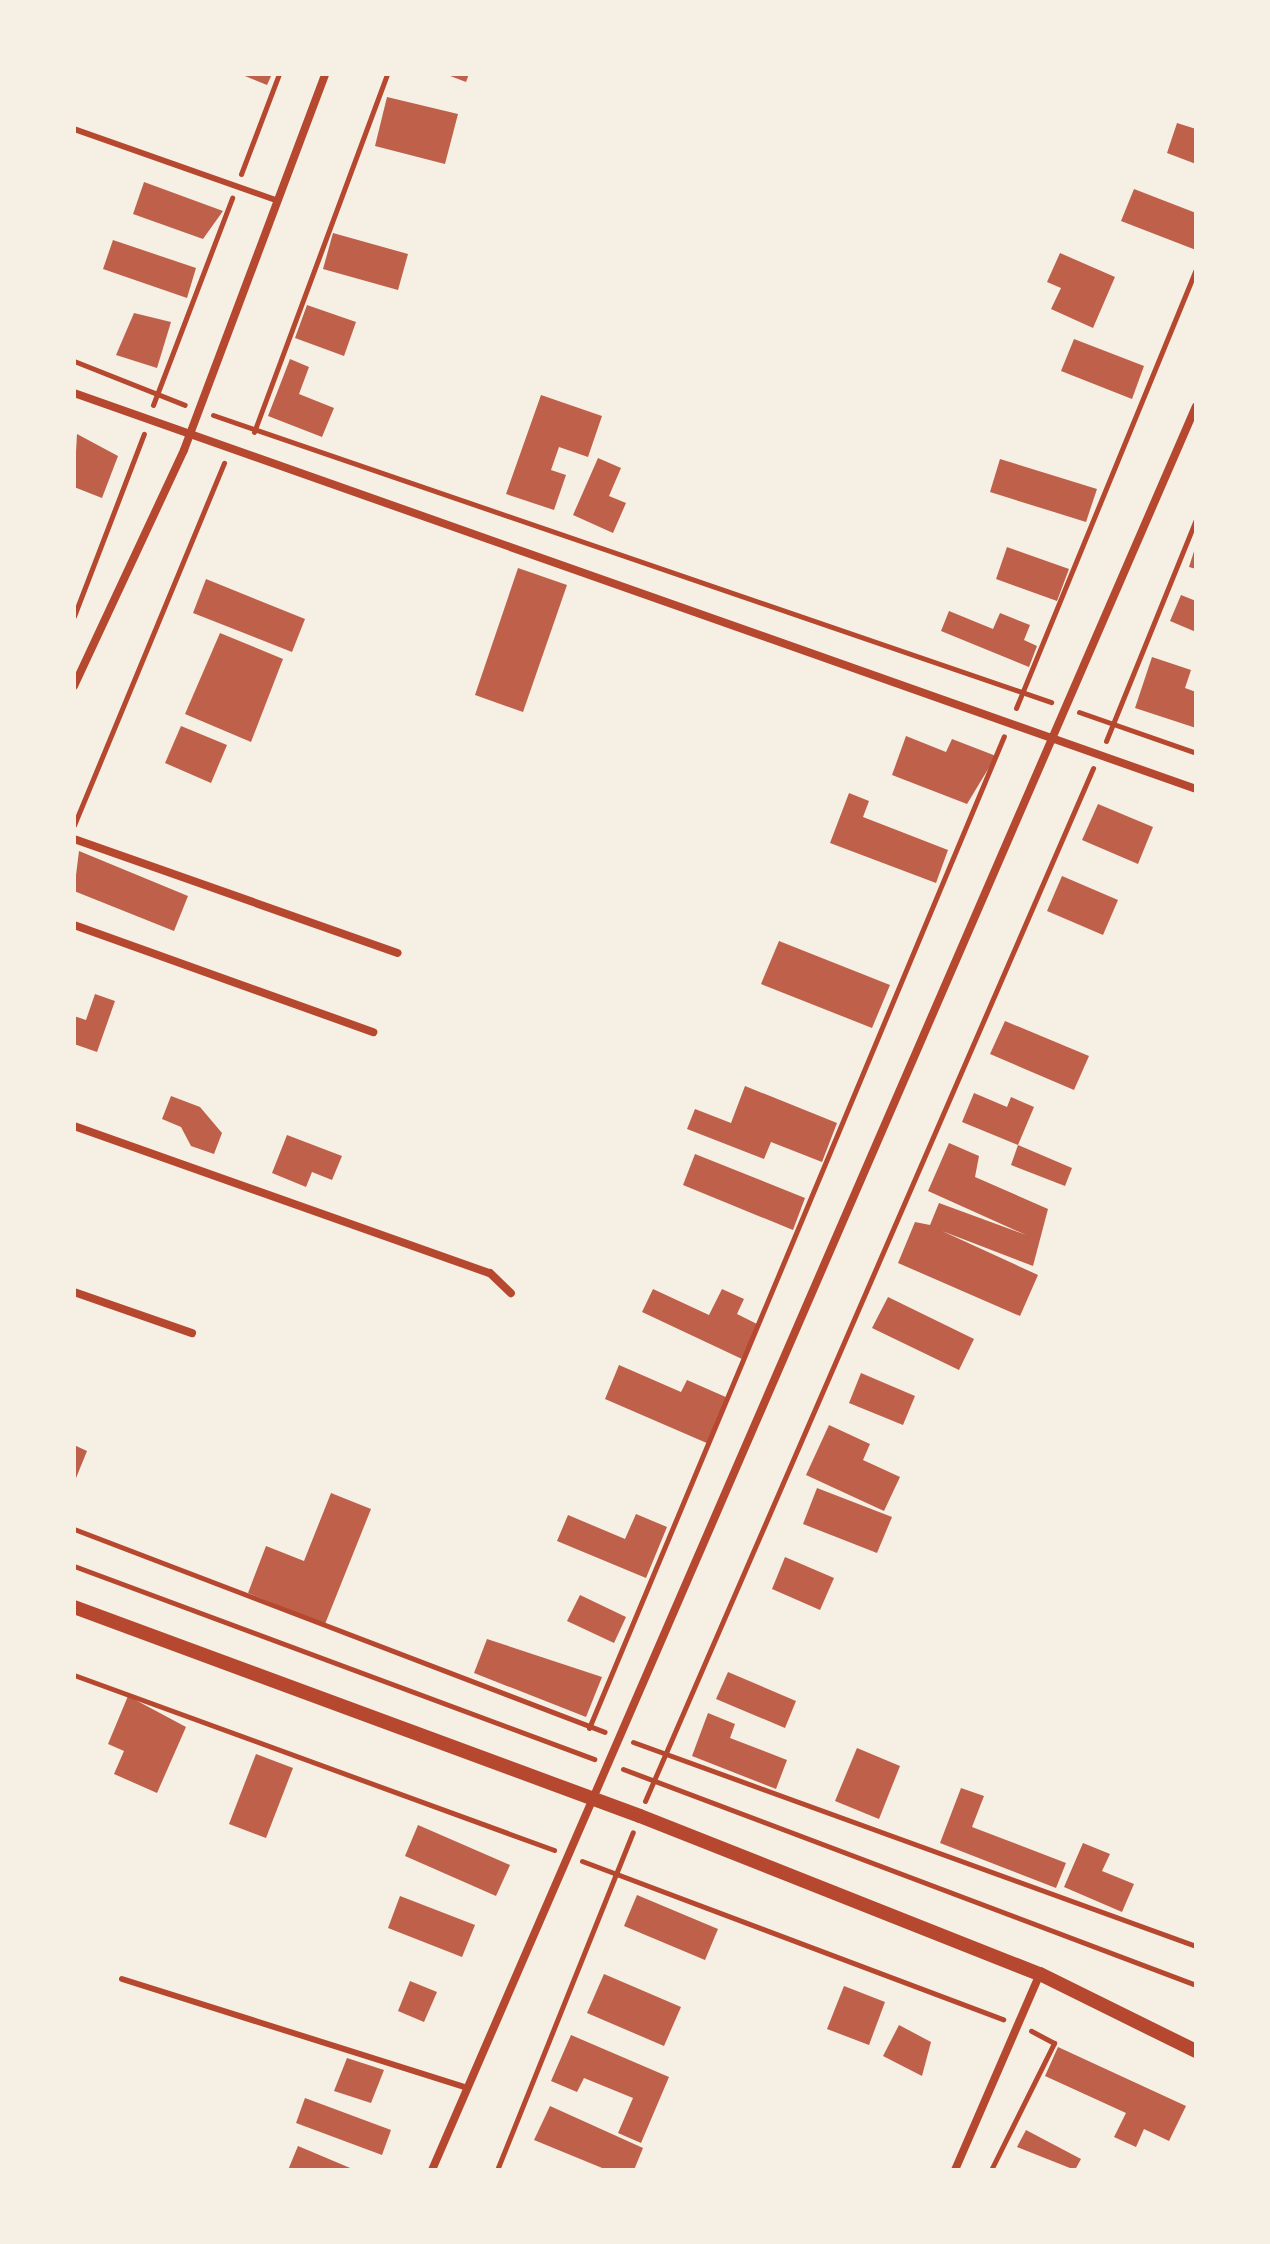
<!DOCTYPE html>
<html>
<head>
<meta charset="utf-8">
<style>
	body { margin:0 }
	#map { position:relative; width:1270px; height:2244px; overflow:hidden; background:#f6efe4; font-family:Quicksand,sans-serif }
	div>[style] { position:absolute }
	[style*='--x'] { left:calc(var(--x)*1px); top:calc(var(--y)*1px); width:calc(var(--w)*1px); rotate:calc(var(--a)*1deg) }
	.building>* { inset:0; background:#bf614a }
	.path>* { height:5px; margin:-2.5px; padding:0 2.5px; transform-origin:2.5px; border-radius:2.5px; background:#b5482f }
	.service>* { height:6px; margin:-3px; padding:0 3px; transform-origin:3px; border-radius:3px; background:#b5482f }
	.minor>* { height:8px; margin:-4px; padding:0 4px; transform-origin:4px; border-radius:4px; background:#b5482f }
	.tertiary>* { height:14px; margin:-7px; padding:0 7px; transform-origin:7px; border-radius:7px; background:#b5482f }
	span { translate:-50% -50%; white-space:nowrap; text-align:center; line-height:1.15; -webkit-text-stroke:6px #f6efe4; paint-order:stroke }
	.frame { position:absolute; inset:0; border:76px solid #f6efe4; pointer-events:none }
</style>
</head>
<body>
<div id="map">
	<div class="building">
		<i style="clip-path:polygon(240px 74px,272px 74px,267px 85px)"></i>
		<i style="clip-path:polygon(445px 74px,469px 74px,466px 82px)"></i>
		<i style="clip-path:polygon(387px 97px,458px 114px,445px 164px,375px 146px)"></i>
		<i style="clip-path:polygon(1177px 123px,1196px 129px,1196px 164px,1167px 153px)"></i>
		<i style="clip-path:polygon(144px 182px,223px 211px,203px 239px,133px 214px)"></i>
		<i style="clip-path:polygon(1134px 189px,1196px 213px,1196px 250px,1121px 221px)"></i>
		<i style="clip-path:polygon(333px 233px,408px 254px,398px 290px,323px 269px)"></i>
		<i style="clip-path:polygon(113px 240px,196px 268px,187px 298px,103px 269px)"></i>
		<i style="clip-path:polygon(1060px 253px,1115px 277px,1093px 328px,1051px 309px,1061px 288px,1047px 282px)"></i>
		<i style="clip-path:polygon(307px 305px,356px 322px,344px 356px,295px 338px)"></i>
		<i style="clip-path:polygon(134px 313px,171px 322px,157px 368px,116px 355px)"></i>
		<i style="clip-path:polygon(1074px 339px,1144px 366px,1132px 399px,1061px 371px)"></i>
		<i style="clip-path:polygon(290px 359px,309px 367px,299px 394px,334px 408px,322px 437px,268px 416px)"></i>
		<i style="clip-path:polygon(541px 395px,602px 416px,588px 457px,559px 447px,551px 470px,566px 475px,554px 510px,506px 494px)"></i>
		<i style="clip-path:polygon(77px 434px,118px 456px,102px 498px,74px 487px)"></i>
		<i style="clip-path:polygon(598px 458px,621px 468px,609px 496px,626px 503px,613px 533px,573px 515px)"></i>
		<i style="clip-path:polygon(1000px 459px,1097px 489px,1086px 522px,990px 492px)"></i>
		<i style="clip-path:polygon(1007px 547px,1069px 569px,1057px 601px,996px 579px)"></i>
		<i style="clip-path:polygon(1195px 548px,1196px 548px,1196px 569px,1189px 567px)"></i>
		<i style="clip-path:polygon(518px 568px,567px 585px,523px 712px,475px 695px)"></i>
		<i style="clip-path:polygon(206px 579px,305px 619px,292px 652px,193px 613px)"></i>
		<i style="clip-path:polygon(1181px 595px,1196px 601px,1196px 632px,1170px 621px)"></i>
		<i style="clip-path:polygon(949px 611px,993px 629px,1000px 613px,1030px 625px,1024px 640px,1037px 646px,1029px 667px,941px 631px)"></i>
		<i style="clip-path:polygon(220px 633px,283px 659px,251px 742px,185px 714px)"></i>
		<i style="clip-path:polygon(1152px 657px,1191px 670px,1185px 688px,1196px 692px,1196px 728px,1135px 708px)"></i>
		<i style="clip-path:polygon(181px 726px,227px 745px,211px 783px,165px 763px)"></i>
		<i style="clip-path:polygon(906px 736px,946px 752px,952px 739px,996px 756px,967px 804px,892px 775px)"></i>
		<i style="clip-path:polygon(849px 793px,869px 801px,863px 817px,948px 850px,936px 883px,830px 843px)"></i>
		<i style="clip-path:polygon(1098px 804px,1153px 827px,1138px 864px,1082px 840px)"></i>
		<i style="clip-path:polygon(79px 851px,188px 896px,174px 931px,74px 891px)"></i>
		<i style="clip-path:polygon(1062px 876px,1118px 900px,1103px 935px,1047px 911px)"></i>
		<i style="clip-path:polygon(779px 941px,890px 985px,872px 1028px,761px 984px)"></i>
		<i style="clip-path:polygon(95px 994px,115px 1001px,97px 1052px,74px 1044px,74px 1016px,86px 1020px)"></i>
		<i style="clip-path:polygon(1005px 1021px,1089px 1056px,1074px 1090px,990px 1054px)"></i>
		<i style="clip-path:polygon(745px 1086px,837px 1123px,822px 1162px,771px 1142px,764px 1159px,687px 1129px,695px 1109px,731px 1123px)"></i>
		<i style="clip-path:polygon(974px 1093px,1007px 1107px,1011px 1097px,1034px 1107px,1018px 1145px,962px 1122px)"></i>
		<i style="clip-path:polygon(171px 1096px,200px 1107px,222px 1133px,214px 1154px,191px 1146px,181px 1127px,162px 1119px)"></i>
		<i style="clip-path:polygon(287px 1135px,342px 1156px,332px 1180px,312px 1172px,306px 1187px,272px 1173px)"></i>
		<i style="clip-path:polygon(949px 1143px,979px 1156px,975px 1177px,1048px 1209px,1033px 1266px,942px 1231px,1038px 1275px,1020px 1316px,898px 1263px,915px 1222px,930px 1225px,939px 1203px,1026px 1235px,928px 1191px)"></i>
		<i style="clip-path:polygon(1018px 1145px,1072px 1168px,1065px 1186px,1011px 1165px)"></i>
		<i style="clip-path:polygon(695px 1154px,805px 1198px,793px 1230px,683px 1185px)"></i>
		<i style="clip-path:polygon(653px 1289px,709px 1315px,722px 1289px,744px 1299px,737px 1314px,759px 1325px,742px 1359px,642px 1312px)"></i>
		<i style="clip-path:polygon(888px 1297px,974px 1339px,959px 1370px,872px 1328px)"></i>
		<i style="clip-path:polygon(619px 1365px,681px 1392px,687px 1380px,728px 1398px,709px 1444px,605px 1399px)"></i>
		<i style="clip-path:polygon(861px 1373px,915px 1396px,903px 1425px,849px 1403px)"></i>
		<i style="clip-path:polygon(829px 1425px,870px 1444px,863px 1460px,900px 1477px,884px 1511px,806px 1475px)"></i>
		<i style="clip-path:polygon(74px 1445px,87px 1451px,74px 1483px)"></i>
		<i style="clip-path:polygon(817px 1488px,892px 1517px,877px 1553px,803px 1524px)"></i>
		<i style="clip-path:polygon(331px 1493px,371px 1509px,325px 1624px,248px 1593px,266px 1546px,304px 1561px)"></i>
		<i style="clip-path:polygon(636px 1514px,667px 1527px,646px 1578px,557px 1541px,568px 1515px,625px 1539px)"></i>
		<i style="clip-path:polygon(785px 1557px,834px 1578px,820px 1610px,772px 1589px)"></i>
		<i style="clip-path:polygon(580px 1595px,626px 1617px,614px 1643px,567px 1621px)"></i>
		<i style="clip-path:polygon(487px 1639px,602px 1677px,586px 1717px,474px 1673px)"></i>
		<i style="clip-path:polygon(728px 1672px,796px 1701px,785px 1728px,716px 1699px)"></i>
		<i style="clip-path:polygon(128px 1696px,186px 1727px,157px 1793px,114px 1774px,124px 1751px,108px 1744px)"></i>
		<i style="clip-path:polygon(708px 1713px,735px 1724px,730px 1738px,787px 1760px,776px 1789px,692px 1756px)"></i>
		<i style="clip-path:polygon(857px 1748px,900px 1766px,879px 1819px,835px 1801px)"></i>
		<i style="clip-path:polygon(256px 1754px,293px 1768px,266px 1838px,229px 1824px)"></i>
		<i style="clip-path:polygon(961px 1788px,984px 1796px,972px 1827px,1066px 1863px,1056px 1888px,940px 1843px)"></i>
		<i style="clip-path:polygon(418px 1825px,510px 1865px,496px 1896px,405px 1856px)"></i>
		<i style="clip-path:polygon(1083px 1843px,1110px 1854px,1102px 1871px,1134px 1884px,1122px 1912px,1064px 1887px)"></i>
		<i style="clip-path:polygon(637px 1895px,718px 1929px,705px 1960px,624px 1926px)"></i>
		<i style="clip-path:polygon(400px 1896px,475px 1925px,462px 1957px,388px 1928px)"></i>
		<i style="clip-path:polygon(604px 1974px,681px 2007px,664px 2046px,587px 2013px)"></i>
		<i style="clip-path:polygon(410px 1981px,437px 1992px,424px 2022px,398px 2011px)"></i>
		<i style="clip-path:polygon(844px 1986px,885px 2002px,869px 2045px,827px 2029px)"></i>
		<i style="clip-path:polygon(899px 2025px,931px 2042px,922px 2076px,883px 2056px)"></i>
		<i style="clip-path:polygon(571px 2035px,669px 2077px,641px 2143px,618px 2133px,633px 2098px,584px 2078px,577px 2092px,551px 2081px)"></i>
		<i style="clip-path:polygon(1058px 2047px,1186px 2106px,1169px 2141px,1144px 2129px,1136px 2147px,1114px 2137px,1126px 2113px,1045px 2076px)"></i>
		<i style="clip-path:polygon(347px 2058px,384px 2070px,371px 2103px,334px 2091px)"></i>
		<i style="clip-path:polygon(305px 2098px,391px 2130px,382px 2155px,296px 2123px)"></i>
		<i style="clip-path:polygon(550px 2106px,643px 2148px,634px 2170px,607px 2170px,534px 2140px)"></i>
		<i style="clip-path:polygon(1026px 2130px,1081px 2159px,1075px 2170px,1017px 2147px)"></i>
		<i style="clip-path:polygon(298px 2146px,355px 2170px,288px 2170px)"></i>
	</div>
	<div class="path">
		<i style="--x:241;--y:174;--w:107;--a:-69.2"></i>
		<i style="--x:74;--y:361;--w:119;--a:21.6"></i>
		<i style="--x:153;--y:405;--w:222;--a:-69.1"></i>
		<i style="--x:213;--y:415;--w:886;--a:18.91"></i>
		<i style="--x:254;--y:432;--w:382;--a:-69.6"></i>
		<i style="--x:74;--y:616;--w:195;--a:-69"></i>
		<i style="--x:1016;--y:708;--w:474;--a:-67.7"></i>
		<i style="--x:1079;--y:712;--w:124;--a:19.3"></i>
		<i style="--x:1106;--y:741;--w:240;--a:-67.9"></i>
		<i style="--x:74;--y:825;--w:392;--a:-67.5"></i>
		<i style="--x:74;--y:1529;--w:568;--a:20.92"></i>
		<i style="--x:74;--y:1566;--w:555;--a:20.36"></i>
		<i style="--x:74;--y:1675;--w:511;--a:20.03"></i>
		<i style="--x:589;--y:1728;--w:1075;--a:-67.3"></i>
		<i style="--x:633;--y:1742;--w:599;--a:19.92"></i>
		<i style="--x:623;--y:1769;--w:612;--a:20.65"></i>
		<i style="--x:645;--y:1801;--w:1126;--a:-66.55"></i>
		<i style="--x:582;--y:1861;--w:450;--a:20.6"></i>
		<i style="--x:497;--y:2170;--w:364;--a:-68.1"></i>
		<i style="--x:991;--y:2170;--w:142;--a:-63.6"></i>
		<i style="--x:1054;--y:2043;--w:26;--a:-152"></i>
	</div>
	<div class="service">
		<i style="--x:74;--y:129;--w:216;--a:19.4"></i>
		<i style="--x:122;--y:1979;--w:362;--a:17.5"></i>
	</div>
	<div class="minor">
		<i style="--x:74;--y:393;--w:1190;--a:19.44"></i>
		<i style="--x:74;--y:686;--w:260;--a:-65"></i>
		<i style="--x:184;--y:450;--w:402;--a:-69.4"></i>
		<i style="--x:74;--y:839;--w:343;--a:19.4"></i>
		<i style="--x:74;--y:925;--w:318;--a:19.7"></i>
		<i style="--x:74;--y:1126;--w:441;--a:19.5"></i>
		<i style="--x:490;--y:1273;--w:29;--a:44"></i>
		<i style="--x:74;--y:1292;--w:125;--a:19.2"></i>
		<i style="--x:432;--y:2170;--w:1922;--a:-66.58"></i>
		<i style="--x:955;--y:2170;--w:214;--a:-66.6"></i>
	</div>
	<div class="tertiary">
		<i style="--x:74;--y:1607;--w:603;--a:20.27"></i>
		<i style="--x:640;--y:1816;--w:430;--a:21.6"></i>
		<i style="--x:1040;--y:1974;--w:174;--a:26.3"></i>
	</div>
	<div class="frame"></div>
</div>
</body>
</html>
